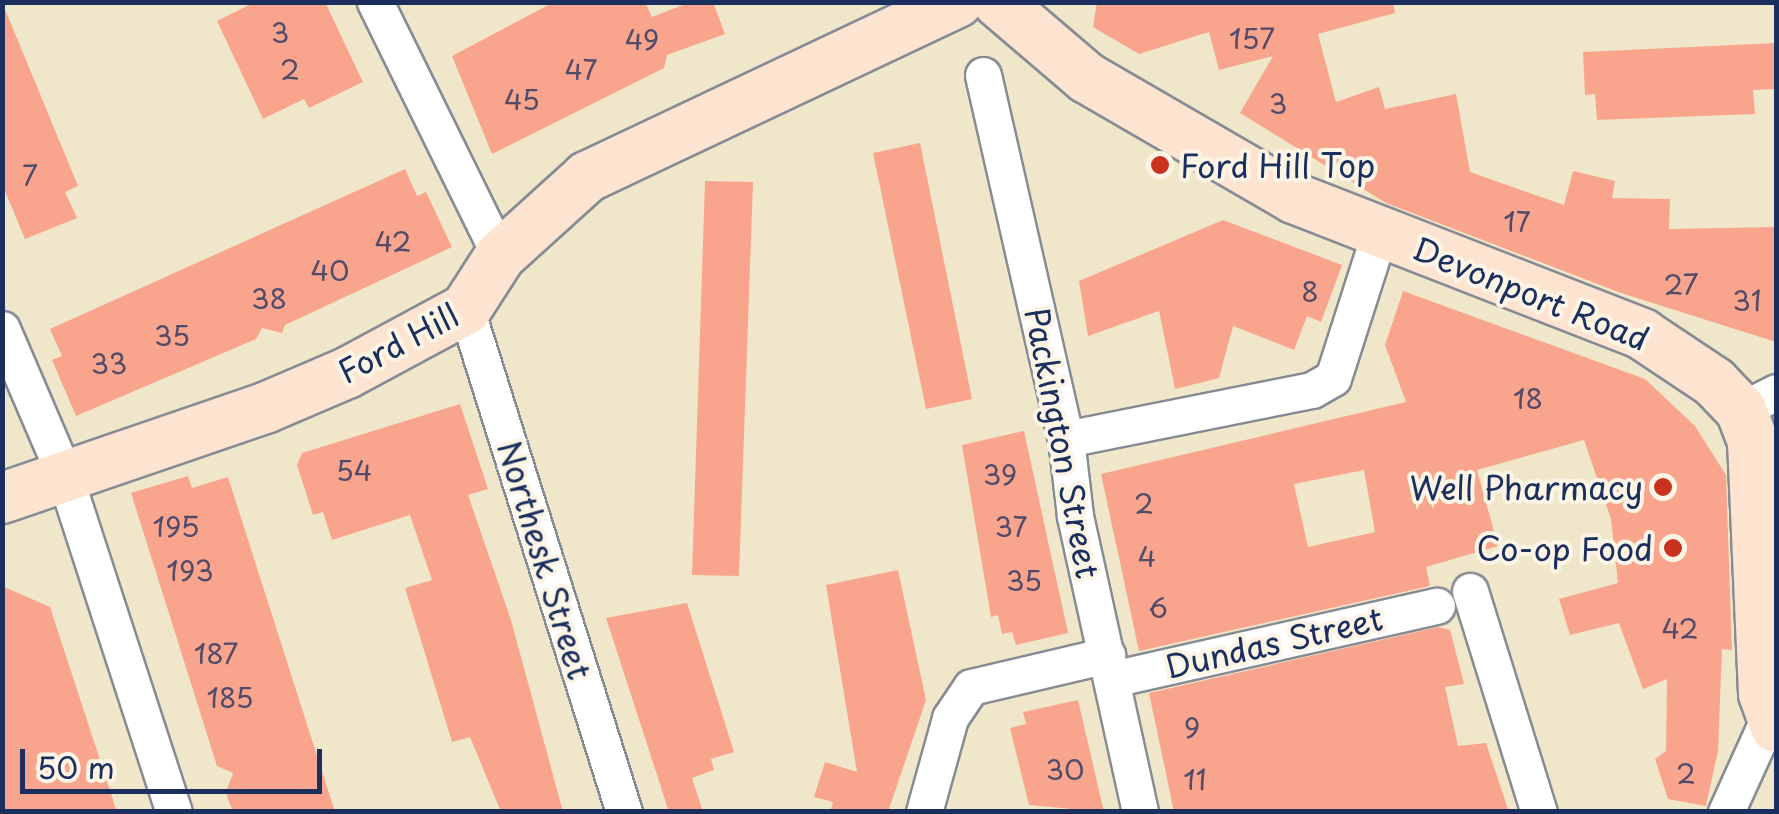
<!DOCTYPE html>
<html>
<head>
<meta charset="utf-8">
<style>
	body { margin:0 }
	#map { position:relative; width:1779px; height:814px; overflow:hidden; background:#f0e7ca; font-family:"Playpen Sans",sans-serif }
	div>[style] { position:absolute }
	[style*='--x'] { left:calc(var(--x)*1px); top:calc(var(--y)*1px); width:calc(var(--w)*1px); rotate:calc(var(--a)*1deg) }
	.building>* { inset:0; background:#f9a58d }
	.roads { filter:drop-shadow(2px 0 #868b94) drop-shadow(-2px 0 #868b94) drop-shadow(0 2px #868b94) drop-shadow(0 -2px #868b94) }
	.street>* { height:35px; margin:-17.5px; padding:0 17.5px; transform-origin:17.5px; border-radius:17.5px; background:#fff }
	.secondary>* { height:50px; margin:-25px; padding:0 25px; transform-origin:25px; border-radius:25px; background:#fde4d1 }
	.dots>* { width:28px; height:28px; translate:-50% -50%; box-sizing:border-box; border:5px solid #fcf5e5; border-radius:50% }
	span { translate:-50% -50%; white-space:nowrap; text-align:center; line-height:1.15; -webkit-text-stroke:8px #fcf5e5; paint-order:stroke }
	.number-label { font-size:28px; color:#524c6a }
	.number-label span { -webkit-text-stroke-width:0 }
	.poi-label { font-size:32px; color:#1b2f5e }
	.left { translate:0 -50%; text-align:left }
	.right { translate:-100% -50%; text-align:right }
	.street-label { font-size:32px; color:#1b2f5e }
	.frame { position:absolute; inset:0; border:5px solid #1b2f5e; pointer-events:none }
	.scale { position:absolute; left:20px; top:749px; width:302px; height:45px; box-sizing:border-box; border:5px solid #1b2f5e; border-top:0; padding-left:12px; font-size:30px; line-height:35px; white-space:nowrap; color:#1b2f5e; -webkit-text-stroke:8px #fcf5e5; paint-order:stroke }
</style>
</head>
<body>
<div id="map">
	<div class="building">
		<i style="clip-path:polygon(2px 2px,78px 186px,65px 192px,77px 218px,25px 239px,2px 184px)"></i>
		<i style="clip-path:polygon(255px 2px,325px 2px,363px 82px,309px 108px,304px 99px,263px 119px,217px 21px)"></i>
		<i style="clip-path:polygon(554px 2px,645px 2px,652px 17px,691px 2px,713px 2px,725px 34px,667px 55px,664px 68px,492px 154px,452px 56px)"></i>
		<i style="clip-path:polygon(1097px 2px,1393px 2px,1395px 13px,1318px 34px,1336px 102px,1379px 87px,1385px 109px,1456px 94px,1470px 172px,1564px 205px,1573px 171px,1615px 181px,1612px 198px,1670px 199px,1669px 229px,1776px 227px,1776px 342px,1621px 293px,1386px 203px,1240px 113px,1273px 56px,1219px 70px,1209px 32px,1139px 54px,1093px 27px)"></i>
		<i style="clip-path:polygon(1776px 43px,1776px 89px,1753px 90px,1755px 114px,1597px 120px,1595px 94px,1585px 95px,1583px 52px)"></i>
		<i style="clip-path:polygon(920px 143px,972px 399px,926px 409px,873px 153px)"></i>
		<i style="clip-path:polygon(405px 169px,417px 196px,426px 192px,452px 247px,285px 325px,282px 333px,262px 328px,256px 339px,76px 416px,52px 360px,62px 356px,50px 329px)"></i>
		<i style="clip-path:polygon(705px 181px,753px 182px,739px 576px,692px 575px)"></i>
		<i style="clip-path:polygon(1223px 220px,1342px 265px,1321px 322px,1307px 316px,1294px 350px,1233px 326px,1219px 378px,1175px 389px,1159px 311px,1088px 336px,1079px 281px)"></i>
		<i style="clip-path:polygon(evenodd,1403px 291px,1645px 379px,1695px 426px,1726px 475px,1732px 650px,1722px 649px,1718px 751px,1706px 806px,1668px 799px,1655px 759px,1666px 751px,1667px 679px,1643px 689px,1619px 623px,1570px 635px,1559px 599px,1618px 583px,1611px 519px,1584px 440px,1477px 470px,1498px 546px,1426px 567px,1430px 586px,1139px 651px,1101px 474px,1406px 402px,1385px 345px,1403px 291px,1364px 470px,1375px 532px,1308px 547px,1294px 484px,1364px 470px)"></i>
		<i style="clip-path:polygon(460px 404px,488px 489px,468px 495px,511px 620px,563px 812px,501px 812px,470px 737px,452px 742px,405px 588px,432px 580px,410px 515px,332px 540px,323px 512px,313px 515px,297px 465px,302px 453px)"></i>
		<i style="clip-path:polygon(1024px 431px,1068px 633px,1016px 645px,1012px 632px,1002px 634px,998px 615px,991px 617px,962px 445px)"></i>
		<i style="clip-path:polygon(188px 476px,192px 488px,228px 477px,335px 812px,234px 812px,230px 805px,226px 792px,233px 773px,217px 766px,131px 493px)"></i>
		<i style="clip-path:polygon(898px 570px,926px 700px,888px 812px,830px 812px,833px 802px,814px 797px,825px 762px,857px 772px,826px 585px)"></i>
		<i style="clip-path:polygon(2px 586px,50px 607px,117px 812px,2px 812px)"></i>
		<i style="clip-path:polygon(687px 603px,734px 752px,711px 759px,714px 770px,692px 778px,703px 812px,669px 812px,606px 618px)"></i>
		<i style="clip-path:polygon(1438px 627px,1450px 630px,1464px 684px,1445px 687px,1458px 746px,1486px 743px,1509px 812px,1174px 812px,1149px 693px)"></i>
		<i style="clip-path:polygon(1078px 700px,1104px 812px,1029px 805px,1010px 728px,1026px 724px,1023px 712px)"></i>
	</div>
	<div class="roads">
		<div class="street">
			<i style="--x:375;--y:2;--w:283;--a:63.8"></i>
			<i style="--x:983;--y:75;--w:373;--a:77.2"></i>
			<i style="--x:1066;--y:439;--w:78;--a:83.3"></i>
			<i style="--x:1075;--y:516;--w:303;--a:77.6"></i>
			<i style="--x:466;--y:309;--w:527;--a:72.56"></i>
			<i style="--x:2;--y:329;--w:158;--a:66.8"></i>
			<i style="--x:64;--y:474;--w:355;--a:72"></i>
			<i style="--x:1741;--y:410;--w:39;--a:-27"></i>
			<i style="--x:1066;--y:439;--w:251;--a:-11.3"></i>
			<i style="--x:1312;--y:390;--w:24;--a:-30"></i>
			<i style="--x:1333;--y:378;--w:153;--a:-72.2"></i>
			<i style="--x:1470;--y:591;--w:232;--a:72.7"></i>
			<i style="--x:1112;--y:679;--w:333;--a:-12.7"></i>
			<i style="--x:924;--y:812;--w:98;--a:-74.5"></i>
			<i style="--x:950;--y:718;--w:37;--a:-56"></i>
			<i style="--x:971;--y:687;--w:140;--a:-13.2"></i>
			<i style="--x:1726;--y:812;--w:104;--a:-65.6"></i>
		</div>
		<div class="secondary">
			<i style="--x:998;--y:2;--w:117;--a:40.5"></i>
			<i style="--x:1087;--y:78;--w:239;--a:30.1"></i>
			<i style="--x:1294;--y:198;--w:374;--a:21.3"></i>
			<i style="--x:1642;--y:334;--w:87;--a:33.7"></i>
			<i style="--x:1714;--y:382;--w:39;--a:46"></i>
			<i style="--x:1741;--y:410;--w:34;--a:69"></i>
			<i style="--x:1753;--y:442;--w:252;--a:87.5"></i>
			<i style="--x:1764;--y:694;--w:35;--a:70"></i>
			<i style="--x:2;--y:498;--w:278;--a:-18.9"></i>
			<i style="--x:265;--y:408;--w:89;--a:-23.1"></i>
			<i style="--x:347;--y:373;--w:135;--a:-28.3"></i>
			<i style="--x:466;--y:309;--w:63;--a:-57.3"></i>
			<i style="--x:500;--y:256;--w:118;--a:-42.2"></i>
			<i style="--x:587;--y:177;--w:410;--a:-25.3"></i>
		</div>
	</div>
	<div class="dots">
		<i style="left:1160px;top:165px;background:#c8321e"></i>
		<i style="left:1663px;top:487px;background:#c8321e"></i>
		<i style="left:1673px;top:548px;background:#c8321e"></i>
	</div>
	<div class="number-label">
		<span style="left:280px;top:32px">3</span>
		<span style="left:1252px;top:38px">157</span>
		<span style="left:642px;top:39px">49</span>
		<span style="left:290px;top:69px">2</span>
		<span style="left:581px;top:69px">47</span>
		<span style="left:522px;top:99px">45</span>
		<span style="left:1278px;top:103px">3</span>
		<span style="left:30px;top:175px">7</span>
		<span style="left:1517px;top:221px">17</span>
		<span style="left:393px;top:241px">42</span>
		<span style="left:330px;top:270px">40</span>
		<span style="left:1681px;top:284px">27</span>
		<span style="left:1310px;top:291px">8</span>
		<span style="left:269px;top:298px">38</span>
		<span style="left:1747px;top:300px">31</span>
		<span style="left:172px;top:335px">35</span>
		<span style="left:109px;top:363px">33</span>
		<span style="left:1528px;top:398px">18</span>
		<span style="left:354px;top:470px">54</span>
		<span style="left:1000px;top:474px">39</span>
		<span style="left:1144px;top:503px">2</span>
		<span style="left:176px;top:526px">195</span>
		<span style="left:1011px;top:526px">37</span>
		<span style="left:1147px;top:556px">4</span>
		<span style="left:190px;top:570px">193</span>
		<span style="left:1024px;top:580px">35</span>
		<span style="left:1158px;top:607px">6</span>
		<span style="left:1680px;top:628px">42</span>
		<span style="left:216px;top:653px">187</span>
		<span style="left:230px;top:697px">185</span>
		<span style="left:1192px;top:727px">9</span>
		<span style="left:1065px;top:769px">30</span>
		<span style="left:1686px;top:773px">2</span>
		<span style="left:1195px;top:779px">11</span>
	</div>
	<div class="poi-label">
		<span class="left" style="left:1180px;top:165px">Ford Hill Top</span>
		<span class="right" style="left:1643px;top:487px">Well Pharmacy</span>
		<span class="right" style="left:1653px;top:548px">Co-op Food</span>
	</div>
	<div class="street-label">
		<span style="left:1531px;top:293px;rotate:22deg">Devonport Road</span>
		<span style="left:398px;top:343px;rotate:-28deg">Ford Hill</span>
		<span style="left:1063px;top:443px;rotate:79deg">Packington Street</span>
		<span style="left:545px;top:560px;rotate:73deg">Northesk Street</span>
		<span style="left:1274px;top:642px;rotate:-13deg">Dundas Street</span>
	</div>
	<div class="frame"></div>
	<div class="scale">50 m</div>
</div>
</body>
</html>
